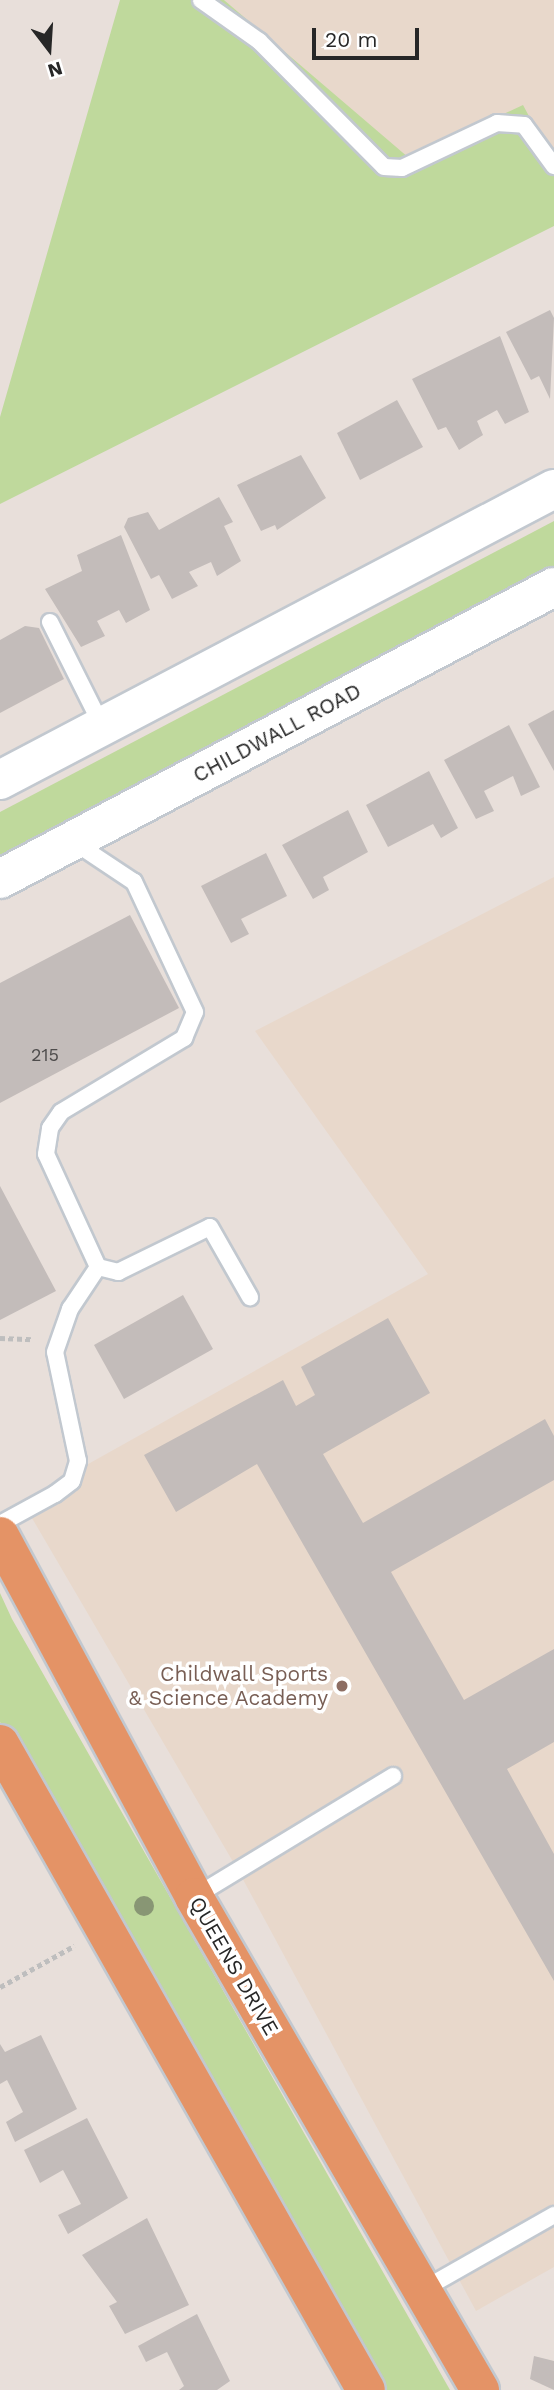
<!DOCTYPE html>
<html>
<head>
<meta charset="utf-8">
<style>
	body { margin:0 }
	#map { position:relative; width:554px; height:2390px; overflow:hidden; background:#e8dfda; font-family:"Work Sans",sans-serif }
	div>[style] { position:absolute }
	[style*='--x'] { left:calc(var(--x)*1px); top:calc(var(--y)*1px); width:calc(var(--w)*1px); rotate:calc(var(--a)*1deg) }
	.education>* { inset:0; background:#e8d8cb }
	.green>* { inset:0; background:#bfd99c }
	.building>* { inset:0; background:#c3bcba }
	.path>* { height:4.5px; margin-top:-2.25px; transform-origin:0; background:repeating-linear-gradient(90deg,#bebebe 0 5px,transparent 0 8.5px) }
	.roads { filter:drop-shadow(2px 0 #c2c8cf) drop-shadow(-2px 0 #c2c8cf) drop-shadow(0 2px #c2c8cf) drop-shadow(0 -2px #c2c8cf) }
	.service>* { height:16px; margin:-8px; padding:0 8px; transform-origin:8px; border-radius:8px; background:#fff }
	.secondary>* { height:38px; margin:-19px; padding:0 19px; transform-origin:19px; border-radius:19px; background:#fff }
	.trunk>* { height:38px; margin:-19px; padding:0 19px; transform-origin:19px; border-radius:19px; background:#e49366 }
	.trees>* { width:20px; height:20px; margin:-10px; border-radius:50%; background:#889674 }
	.dots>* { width:19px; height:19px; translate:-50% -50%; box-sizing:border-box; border:4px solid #fff; border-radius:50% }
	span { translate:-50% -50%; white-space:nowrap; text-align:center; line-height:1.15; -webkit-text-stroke:7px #fff; paint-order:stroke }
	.number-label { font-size:18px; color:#4e4c4c }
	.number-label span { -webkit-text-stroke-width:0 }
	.street-label { font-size:21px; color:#272727 }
	.education-label { font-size:21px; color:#785e54 }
	.right { translate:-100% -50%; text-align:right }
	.north { position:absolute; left:14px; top:14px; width:70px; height:70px; -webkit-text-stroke:5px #fff; paint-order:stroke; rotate:163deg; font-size:19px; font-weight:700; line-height:28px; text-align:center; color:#272727 }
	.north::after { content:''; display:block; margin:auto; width:24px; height:32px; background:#272727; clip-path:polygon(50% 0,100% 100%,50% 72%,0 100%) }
	.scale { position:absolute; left:312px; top:28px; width:107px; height:32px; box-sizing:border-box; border:4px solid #272727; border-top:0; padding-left:9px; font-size:21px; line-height:24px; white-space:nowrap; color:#272727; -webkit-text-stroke:5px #fff; paint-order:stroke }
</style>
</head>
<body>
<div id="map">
	<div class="education">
		<i style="clip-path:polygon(224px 0,554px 0,554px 163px,409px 159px)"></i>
		<i style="clip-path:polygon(554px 877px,554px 2267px,476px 2311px,239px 1872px,22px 1501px,428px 1274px,255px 1031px)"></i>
	</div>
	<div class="green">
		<i style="clip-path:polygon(120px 0,224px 0,409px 158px,523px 105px,554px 163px,554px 226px,0 504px,0 417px)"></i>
		<i style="clip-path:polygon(554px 521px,554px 572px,0 864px,0 812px)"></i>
		<i style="clip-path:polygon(0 1593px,12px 1619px,450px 2390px,379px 2390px,0 1722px)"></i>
	</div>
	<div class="building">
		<i style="clip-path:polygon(550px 310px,554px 318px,550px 399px,539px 376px,531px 380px,506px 332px)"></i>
		<i style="clip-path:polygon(500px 336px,529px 412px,505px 424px,497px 410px,477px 421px,483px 435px,459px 450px,446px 427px,438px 430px,412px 379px)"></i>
		<i style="clip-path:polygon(397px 400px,423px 447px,360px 480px,337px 433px)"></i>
		<i style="clip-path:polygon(301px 455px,326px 498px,277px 530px,275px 525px,261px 531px,237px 485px)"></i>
		<i style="clip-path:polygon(219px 497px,233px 522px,224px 526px,241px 561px,217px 576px,211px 562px,189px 572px,198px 586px,172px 599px,159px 575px,151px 579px,124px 527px,128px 518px,148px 512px,159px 530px)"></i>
		<i style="clip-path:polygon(121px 535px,150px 610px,126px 623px,119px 610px,97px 621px,105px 636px,81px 647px,45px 589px,82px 571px,77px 555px)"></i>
		<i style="clip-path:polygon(25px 626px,39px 628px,64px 679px,0 713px,0 640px)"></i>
		<i style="clip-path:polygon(554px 710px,554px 771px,528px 724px)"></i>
		<i style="clip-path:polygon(509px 725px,540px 787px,521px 796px,513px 776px,484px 791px,494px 811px,476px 819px,444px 760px)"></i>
		<i style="clip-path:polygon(429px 771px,458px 828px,441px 838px,433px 824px,388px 847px,366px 805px)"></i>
		<i style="clip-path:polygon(348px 810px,368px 852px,323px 877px,329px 890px,313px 899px,282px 845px)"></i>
		<i style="clip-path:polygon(266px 853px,287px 896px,241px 919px,249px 934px,231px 943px,201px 886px)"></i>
		<i style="clip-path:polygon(130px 915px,179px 1008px,0 1103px,0 983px)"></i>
		<i style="clip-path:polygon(0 1186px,56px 1291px,0 1320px)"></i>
		<i style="clip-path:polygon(183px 1295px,213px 1349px,124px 1399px,94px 1345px)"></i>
		<i style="clip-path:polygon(388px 1318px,430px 1393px,323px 1454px,363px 1523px,545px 1419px,554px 1436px,554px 1480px,391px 1572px,464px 1700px,554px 1649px,554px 1742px,507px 1769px,554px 1854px,554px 1981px,257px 1464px,176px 1512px,144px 1455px,283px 1380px,296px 1406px,315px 1395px,301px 1367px)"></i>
		<i style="clip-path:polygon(41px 2035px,77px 2109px,15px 2142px,6px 2122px,23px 2112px,7px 2080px,0 2084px,0 2044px,5px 2052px)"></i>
		<i style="clip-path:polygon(87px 2118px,128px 2198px,68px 2234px,58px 2215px,81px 2204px,63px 2170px,40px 2183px,24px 2150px)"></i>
		<i style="clip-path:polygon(147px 2218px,189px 2305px,125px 2334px,109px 2306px,117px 2302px,82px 2255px)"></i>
		<i style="clip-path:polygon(197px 2314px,230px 2381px,217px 2390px,179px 2390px,184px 2386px,167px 2352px,146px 2362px,138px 2346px)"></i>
		<i style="clip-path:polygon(534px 2356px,554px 2361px,554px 2390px,530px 2379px)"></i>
	</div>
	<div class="path">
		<i style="--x:0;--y:1338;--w:33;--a:2"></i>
		<i style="--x:0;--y:1987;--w:85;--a:-29"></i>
	</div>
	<div class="roads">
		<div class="service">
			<i style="--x:201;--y:0;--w:71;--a:35.3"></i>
			<i style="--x:259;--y:41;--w:177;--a:45.2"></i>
			<i style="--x:384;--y:167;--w:18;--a:3"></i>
			<i style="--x:402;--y:168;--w:105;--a:-25.3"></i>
			<i style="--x:497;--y:123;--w:27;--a:4"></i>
			<i style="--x:524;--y:125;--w:51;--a:53.8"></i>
			<i style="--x:50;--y:622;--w:114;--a:63.4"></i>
			<i style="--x:98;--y:1267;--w:21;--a:14"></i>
			<i style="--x:118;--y:1272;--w:102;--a:-26.1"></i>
			<i style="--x:210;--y:1227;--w:81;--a:60.3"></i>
			<i style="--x:0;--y:1524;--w:63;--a:-28.6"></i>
			<i style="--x:55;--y:1494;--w:21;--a:-37"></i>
			<i style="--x:72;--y:1481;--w:21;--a:-73"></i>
			<i style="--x:78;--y:1461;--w:111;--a:-101.9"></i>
			<i style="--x:55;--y:1352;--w:46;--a:-70.8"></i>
			<i style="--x:70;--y:1309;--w:50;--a:-56.3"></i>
			<i style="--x:98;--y:1267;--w:124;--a:-114.7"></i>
			<i style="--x:46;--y:1154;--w:26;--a:-81"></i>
			<i style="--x:50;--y:1128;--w:19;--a:-55"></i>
			<i style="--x:61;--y:1112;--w:144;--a:-31"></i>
			<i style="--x:184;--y:1038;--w:28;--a:-67"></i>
			<i style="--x:195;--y:1012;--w:144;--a:-115.1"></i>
			<i style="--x:134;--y:882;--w:72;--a:-146.3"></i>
			<i style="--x:194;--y:1897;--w:233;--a:-31.3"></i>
			<i style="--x:422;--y:2290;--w:152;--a:-29.6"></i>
		</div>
		<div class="secondary">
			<i style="--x:0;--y:780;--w:626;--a:-27.71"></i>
			<i style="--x:0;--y:879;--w:626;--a:-27.79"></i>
		</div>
		<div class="trunk">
			<i style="--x:0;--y:1536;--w:410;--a:61.7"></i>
			<i style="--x:194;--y:1897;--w:570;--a:59.88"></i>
			<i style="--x:0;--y:1744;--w:742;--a:60.47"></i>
		</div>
	</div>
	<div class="trees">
		<i style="left:144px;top:1906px"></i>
	</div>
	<div class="dots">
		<i style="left:342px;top:1686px;background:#8d6e63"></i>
	</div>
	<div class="number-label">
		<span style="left:45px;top:1055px">215</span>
	</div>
	<div class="street-label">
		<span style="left:277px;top:733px;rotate:-28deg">CHILDWALL ROAD</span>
		<span style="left:234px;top:1966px;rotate:60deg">QUEENS DRIVE</span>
	</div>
	<div class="education-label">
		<span class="right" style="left:328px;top:1686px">Childwall Sports<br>&amp; Science Academy</span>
	</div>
	<div class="north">N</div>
	<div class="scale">20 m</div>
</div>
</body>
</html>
